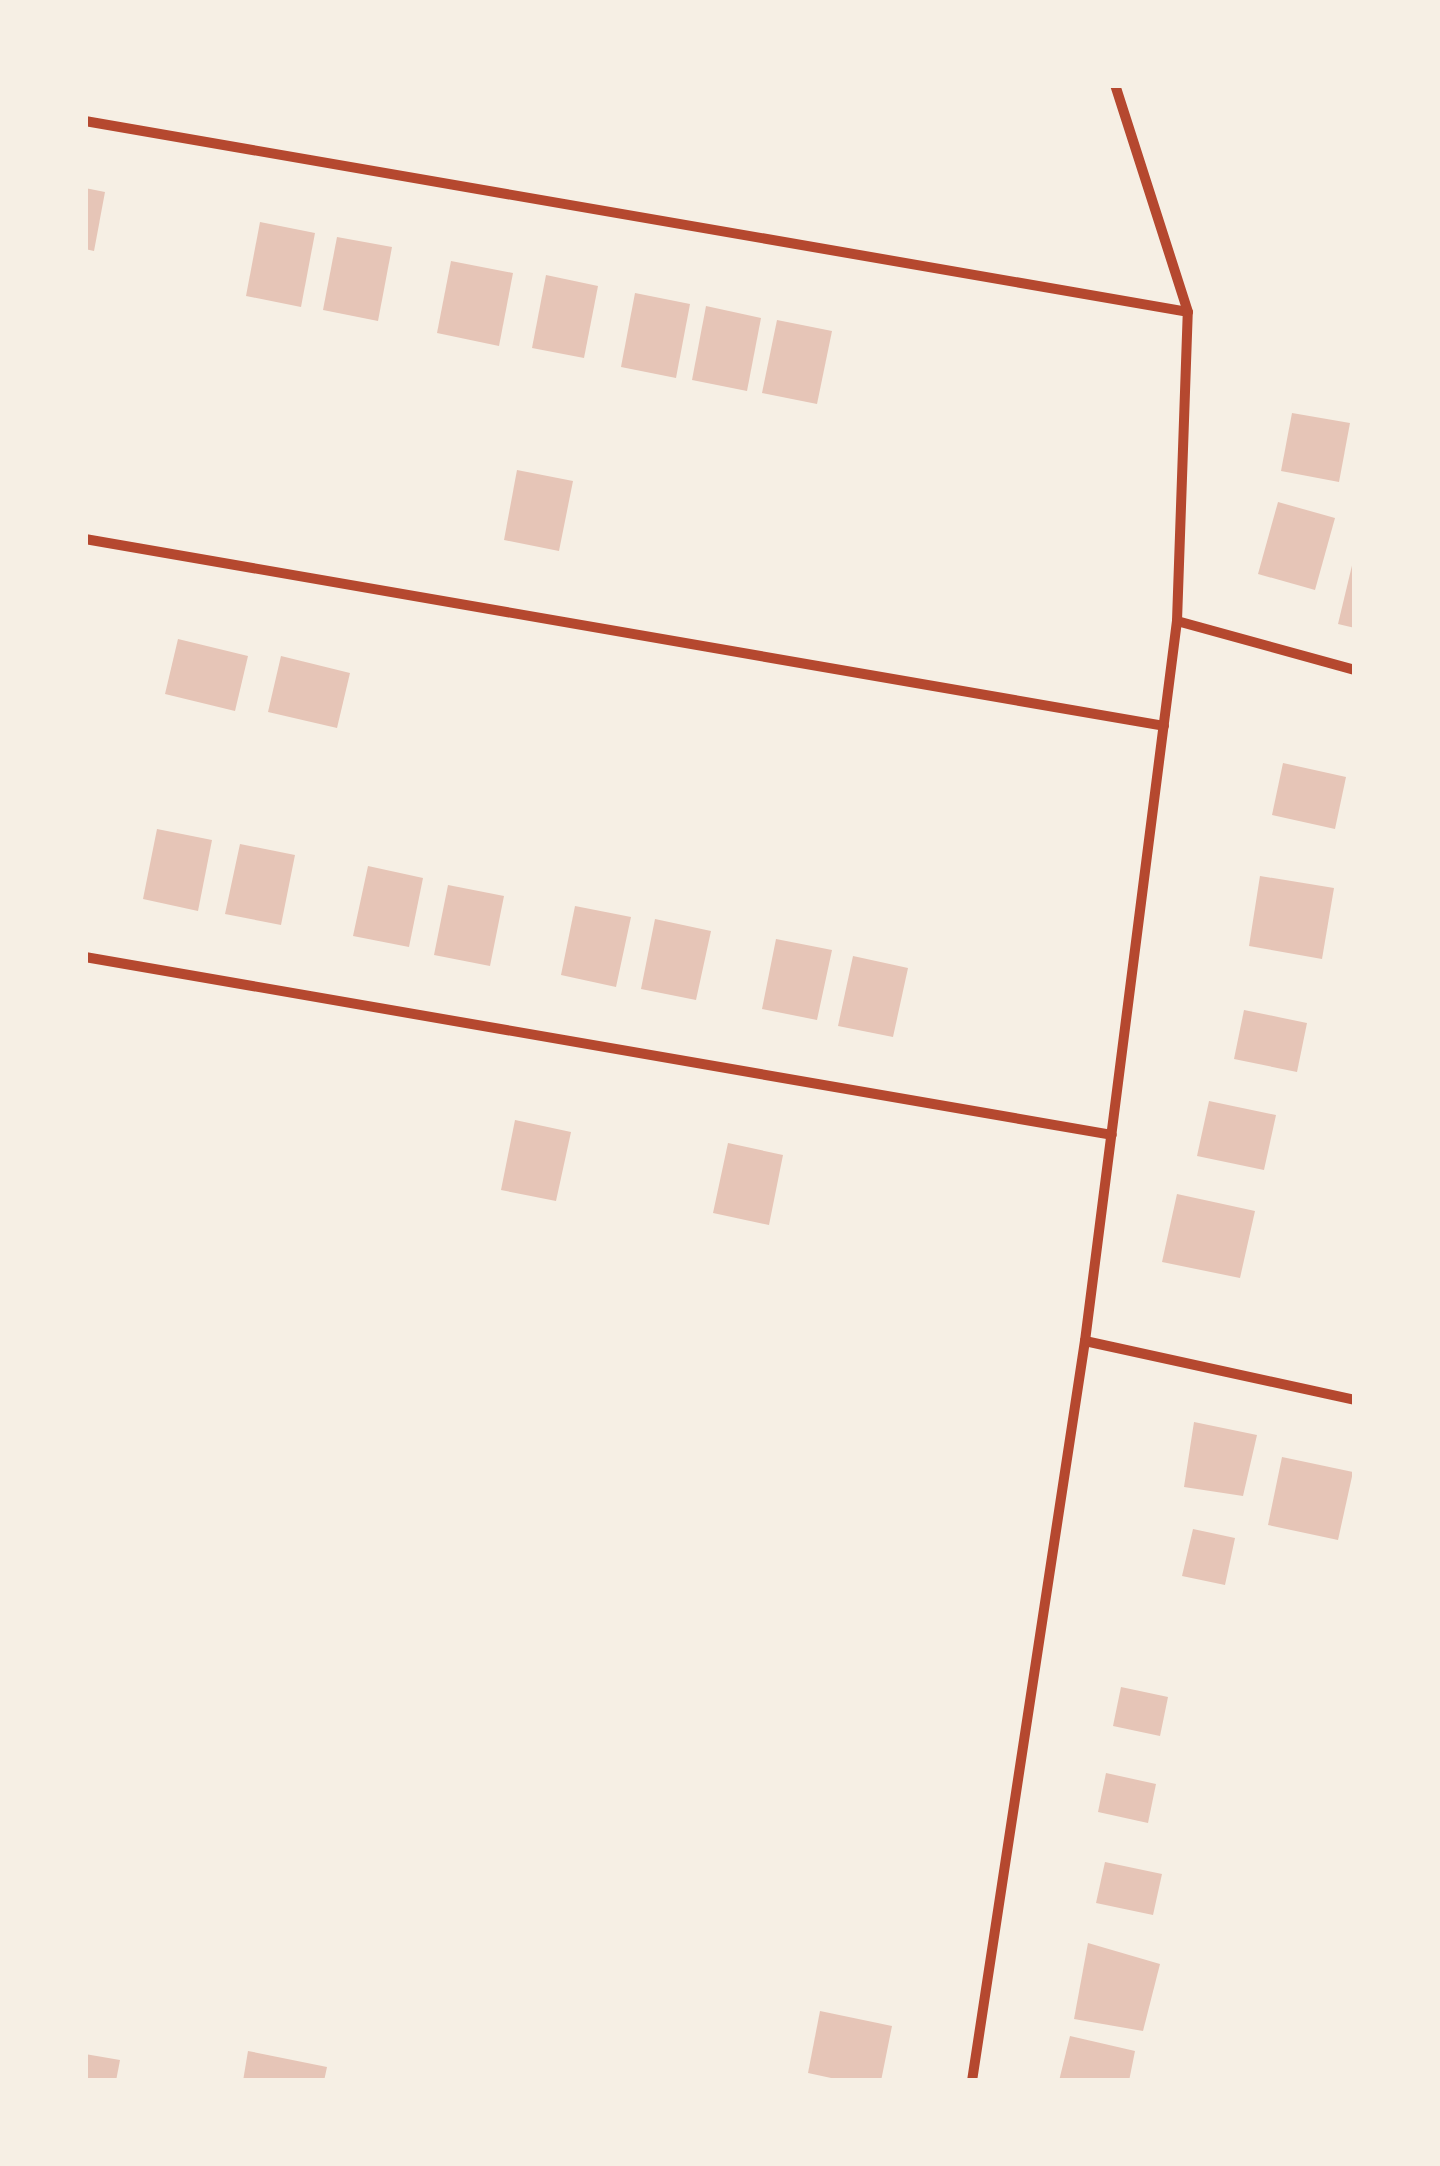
<!DOCTYPE html>
<html>
<head>
<meta charset="utf-8">
<style>
	body { margin:0 }
	#map { position:relative; width:1440px; height:2166px; overflow:hidden; background:#f6efe4; font-family:Georgia,serif }
	div>[style] { position:absolute }
	[style*='--x'] { left:calc(var(--x)*1px); top:calc(var(--y)*1px); width:calc(var(--w)*1px); rotate:calc(var(--a)*1deg) }
	.building>* { inset:0; background:#e6c5b7 }
	.minor>* { height:10px; margin:-5px; padding:0 5px; transform-origin:5px; border-radius:5px; background:#b5482f }
	span { translate:-50% -50%; white-space:nowrap; text-align:center; line-height:1.15; -webkit-text-stroke:9px #f6efe4; paint-order:stroke }
	.frame { position:absolute; inset:0; border:88px solid #f6efe4; pointer-events:none }
</style>
</head>
<body>
<div id="map">
	<div class="building">
		<i style="clip-path:polygon(85px 188px,105px 192px,94px 251px,85px 249px)"></i>
		<i style="clip-path:polygon(260px 222px,315px 233px,301px 307px,246px 296px)"></i>
		<i style="clip-path:polygon(337px 237px,392px 247px,378px 321px,323px 310px)"></i>
		<i style="clip-path:polygon(451px 261px,513px 273px,499px 346px,437px 333px)"></i>
		<i style="clip-path:polygon(546px 275px,598px 286px,584px 358px,532px 348px)"></i>
		<i style="clip-path:polygon(635px 293px,690px 304px,676px 378px,621px 367px)"></i>
		<i style="clip-path:polygon(706px 306px,761px 318px,747px 391px,692px 380px)"></i>
		<i style="clip-path:polygon(777px 320px,832px 331px,817px 404px,762px 393px)"></i>
		<i style="clip-path:polygon(1292px 413px,1350px 423px,1339px 482px,1281px 471px)"></i>
		<i style="clip-path:polygon(517px 470px,573px 481px,559px 551px,504px 540px)"></i>
		<i style="clip-path:polygon(1278px 502px,1335px 518px,1315px 590px,1258px 574px)"></i>
		<i style="clip-path:polygon(1354px 557px,1355px 557px,1355px 628px,1338px 624px)"></i>
		<i style="clip-path:polygon(178px 639px,248px 656px,235px 711px,165px 694px)"></i>
		<i style="clip-path:polygon(281px 656px,350px 673px,337px 728px,268px 712px)"></i>
		<i style="clip-path:polygon(1283px 763px,1346px 777px,1335px 829px,1272px 815px)"></i>
		<i style="clip-path:polygon(157px 829px,212px 840px,198px 911px,143px 899px)"></i>
		<i style="clip-path:polygon(240px 844px,295px 855px,281px 925px,225px 914px)"></i>
		<i style="clip-path:polygon(368px 866px,423px 878px,409px 947px,353px 936px)"></i>
		<i style="clip-path:polygon(1260px 876px,1334px 888px,1322px 959px,1249px 946px)"></i>
		<i style="clip-path:polygon(448px 885px,504px 896px,490px 966px,434px 955px)"></i>
		<i style="clip-path:polygon(575px 906px,631px 917px,616px 987px,561px 975px)"></i>
		<i style="clip-path:polygon(655px 919px,711px 931px,696px 1000px,641px 989px)"></i>
		<i style="clip-path:polygon(776px 939px,832px 950px,817px 1020px,762px 1009px)"></i>
		<i style="clip-path:polygon(853px 956px,908px 968px,893px 1037px,838px 1026px)"></i>
		<i style="clip-path:polygon(1244px 1010px,1307px 1023px,1297px 1072px,1234px 1059px)"></i>
		<i style="clip-path:polygon(1209px 1101px,1276px 1115px,1264px 1170px,1197px 1156px)"></i>
		<i style="clip-path:polygon(515px 1120px,571px 1132px,556px 1201px,501px 1190px)"></i>
		<i style="clip-path:polygon(728px 1143px,783px 1155px,769px 1225px,713px 1213px)"></i>
		<i style="clip-path:polygon(1177px 1194px,1255px 1211px,1240px 1278px,1162px 1262px)"></i>
		<i style="clip-path:polygon(1194px 1422px,1257px 1435px,1243px 1496px,1184px 1487px)"></i>
		<i style="clip-path:polygon(1282px 1457px,1353px 1472px,1338px 1540px,1268px 1525px)"></i>
		<i style="clip-path:polygon(1193px 1529px,1235px 1538px,1225px 1585px,1182px 1576px)"></i>
		<i style="clip-path:polygon(1121px 1687px,1168px 1697px,1160px 1736px,1113px 1726px)"></i>
		<i style="clip-path:polygon(1106px 1773px,1156px 1784px,1148px 1823px,1098px 1812px)"></i>
		<i style="clip-path:polygon(1105px 1862px,1162px 1874px,1153px 1915px,1096px 1903px)"></i>
		<i style="clip-path:polygon(1088px 1943px,1160px 1964px,1143px 2031px,1074px 2019px)"></i>
		<i style="clip-path:polygon(820px 2011px,892px 2026px,881px 2081px,845px 2081px,808px 2073px)"></i>
		<i style="clip-path:polygon(1070px 2036px,1135px 2051px,1129px 2081px,1059px 2081px)"></i>
		<i style="clip-path:polygon(248px 2051px,327px 2067px,324px 2081px,243px 2081px)"></i>
		<i style="clip-path:polygon(85px 2054px,120px 2060px,116px 2081px,85px 2081px)"></i>
	</div>
	<div class="minor">
		<i style="--x:85;--y:121;--w:1119;--a:9.82"></i>
		<i style="--x:85;--y:539;--w:1095;--a:9.83"></i>
		<i style="--x:1177;--y:621;--w:185;--a:15.4"></i>
		<i style="--x:85;--y:957;--w:1042;--a:9.83"></i>
		<i style="--x:1085;--y:1341;--w:276;--a:12.3"></i>
		<i style="--x:972;--y:2081;--w:749;--a:-81.32"></i>
		<i style="--x:1085;--y:1341;--w:726;--a:-82.72"></i>
		<i style="--x:1177;--y:621;--w:309;--a:-88"></i>
		<i style="--x:1188;--y:312;--w:238;--a:-107.8"></i>
	</div>
	<div class="frame"></div>
</div>
</body>
</html>
